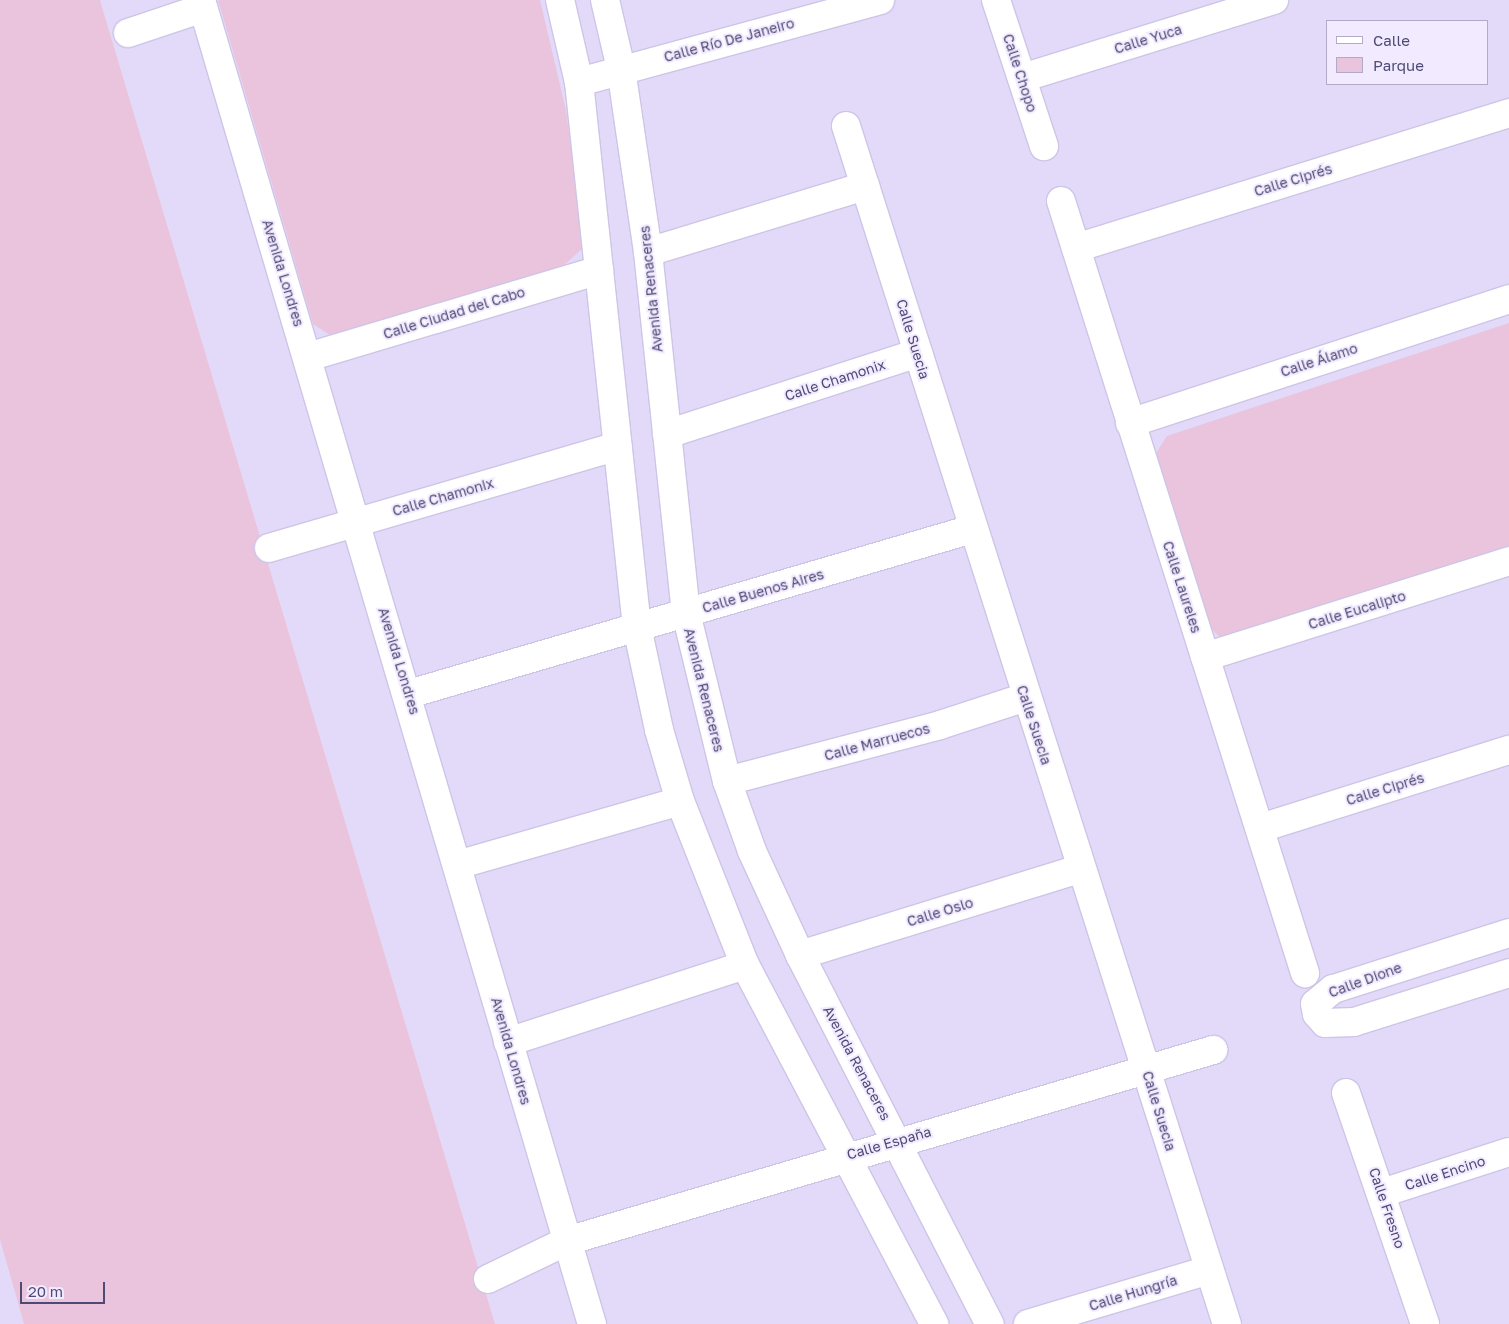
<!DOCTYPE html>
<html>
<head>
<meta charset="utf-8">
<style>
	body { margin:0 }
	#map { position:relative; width:1509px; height:1324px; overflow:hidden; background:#ede5fc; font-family:"Golos Text",sans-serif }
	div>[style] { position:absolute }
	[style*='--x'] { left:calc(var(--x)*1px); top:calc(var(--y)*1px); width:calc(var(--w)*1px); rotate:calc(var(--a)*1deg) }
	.residential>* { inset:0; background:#e3d9f9 }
	.green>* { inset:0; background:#eac3dd }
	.roads { filter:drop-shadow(1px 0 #cdc5e6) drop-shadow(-1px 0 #cdc5e6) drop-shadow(0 1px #cdc5e6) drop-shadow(0 -1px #cdc5e6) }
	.minor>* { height:28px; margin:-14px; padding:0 14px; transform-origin:14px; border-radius:14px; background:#fff }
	span { translate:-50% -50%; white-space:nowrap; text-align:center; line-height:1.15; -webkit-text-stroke:4px #f2ebff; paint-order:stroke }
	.street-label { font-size:14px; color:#4f4a75 }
	.legend { position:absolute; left:1326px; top:20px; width:162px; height:65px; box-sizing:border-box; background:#f2ebff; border:1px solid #b1abc8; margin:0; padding:6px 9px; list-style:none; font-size:15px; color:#4f4a75 }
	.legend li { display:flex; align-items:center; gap:10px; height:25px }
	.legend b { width:25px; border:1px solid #b1abc8 }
	.scale { position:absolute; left:20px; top:1282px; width:85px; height:22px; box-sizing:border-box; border:2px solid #4f4a75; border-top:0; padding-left:6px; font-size:15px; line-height:18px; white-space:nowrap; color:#4f4a75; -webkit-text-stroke:4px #f2ebff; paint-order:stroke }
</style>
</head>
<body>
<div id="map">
	<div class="residential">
		<i style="clip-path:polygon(evenodd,100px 0,1509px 0,1509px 1324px,495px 1324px,100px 0,1328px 21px,1488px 21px,1488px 84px,1328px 84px,1328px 21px)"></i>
		<i style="clip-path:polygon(0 1240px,24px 1324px,0 1324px)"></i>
	</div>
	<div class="green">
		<i style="clip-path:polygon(0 0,100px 0,495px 1324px,24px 1324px,0 1240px)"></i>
		<i style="clip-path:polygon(218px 0,540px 0,566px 111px,585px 246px,563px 266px,336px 339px,313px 324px)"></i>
		<i style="clip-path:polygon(1509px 323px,1509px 556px,1231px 647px,1209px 627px,1153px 458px,1167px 436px)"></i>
	</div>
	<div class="roads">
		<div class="minor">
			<i style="--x:201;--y:0;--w:1381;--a:73.55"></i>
			<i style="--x:560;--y:0;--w:84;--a:77"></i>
			<i style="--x:579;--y:82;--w:548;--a:83.93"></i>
			<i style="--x:637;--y:627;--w:105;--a:77.9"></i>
			<i style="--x:659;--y:730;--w:74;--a:73.5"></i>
			<i style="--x:680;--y:801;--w:176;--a:68.4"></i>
			<i style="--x:745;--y:965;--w:406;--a:62.2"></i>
			<i style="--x:605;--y:0;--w:71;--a:76.9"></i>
			<i style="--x:621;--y:69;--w:185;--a:81.6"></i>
			<i style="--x:648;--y:252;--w:363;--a:84"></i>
			<i style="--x:686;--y:613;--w:173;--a:76.3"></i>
			<i style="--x:727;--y:781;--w:74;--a:70.3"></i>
			<i style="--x:752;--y:851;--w:115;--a:65.2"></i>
			<i style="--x:800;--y:955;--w:415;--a:62.8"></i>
			<i style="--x:996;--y:0;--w:154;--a:71.8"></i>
			<i style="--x:128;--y:33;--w:79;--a:-18.4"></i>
			<i style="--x:1022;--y:78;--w:264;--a:-17.2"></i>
			<i style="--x:579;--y:82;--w:312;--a:-15.2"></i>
			<i style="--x:846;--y:126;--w:1257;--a:72.36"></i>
			<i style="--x:1061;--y:201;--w:810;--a:72.46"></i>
			<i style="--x:1076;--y:248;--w:454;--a:-17.3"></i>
			<i style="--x:648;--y:252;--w:227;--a:-16.9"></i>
			<i style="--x:308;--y:357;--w:304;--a:-16.6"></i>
			<i style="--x:1130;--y:423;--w:399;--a:-18.1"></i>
			<i style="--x:667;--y:434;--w:264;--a:-17.9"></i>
			<i style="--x:269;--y:548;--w:363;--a:-16.3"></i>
			<i style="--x:1205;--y:657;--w:319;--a:-17.5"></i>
			<i style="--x:409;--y:694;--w:587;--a:-16.33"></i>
			<i style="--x:727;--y:781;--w:220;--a:-14.7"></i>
			<i style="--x:940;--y:725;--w:90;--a:-18"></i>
			<i style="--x:1261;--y:828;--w:260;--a:-17.5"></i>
			<i style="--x:457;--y:865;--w:232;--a:-16"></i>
			<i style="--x:1509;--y:933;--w:185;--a:162.3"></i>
			<i style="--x:1333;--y:989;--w:23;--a:140"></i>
			<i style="--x:1315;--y:1004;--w:10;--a:79"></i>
			<i style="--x:1317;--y:1014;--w:12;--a:48"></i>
			<i style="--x:1325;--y:1023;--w:29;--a:-2"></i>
			<i style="--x:1354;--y:1022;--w:163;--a:-17.5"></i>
			<i style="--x:800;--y:955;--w:293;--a:-17.1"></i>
			<i style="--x:508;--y:1042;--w:249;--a:-18"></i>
			<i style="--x:1346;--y:1093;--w:244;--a:71.1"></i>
			<i style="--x:1382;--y:1193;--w:133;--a:-17.9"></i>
			<i style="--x:488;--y:1279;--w:88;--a:-25.7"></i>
			<i style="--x:567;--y:1241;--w:674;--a:-16.47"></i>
			<i style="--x:1028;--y:1324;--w:189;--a:-16.6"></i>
		</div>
	</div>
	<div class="street-label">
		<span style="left:1148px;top:39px;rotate:-17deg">Calle Yuca</span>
		<span style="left:729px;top:40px;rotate:-15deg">Calle Río De Janeiro</span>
		<span style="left:1020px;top:73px;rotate:72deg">Calle Chopo</span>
		<span style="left:1293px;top:180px;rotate:-17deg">Calle Ciprés</span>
		<span style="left:283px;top:273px;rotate:73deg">Avenida Londres</span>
		<span style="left:651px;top:289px;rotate:-96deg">Avenida Renaceres</span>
		<span style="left:454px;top:313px;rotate:-17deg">Calle Ciudad del Cabo</span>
		<span style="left:913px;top:339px;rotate:73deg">Calle Suecia</span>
		<span style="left:1319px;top:360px;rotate:-18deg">Calle Álamo</span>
		<span style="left:835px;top:380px;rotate:-18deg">Calle Chamonix</span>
		<span style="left:443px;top:497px;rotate:-16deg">Calle Chamonix</span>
		<span style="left:1182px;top:587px;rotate:72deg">Calle Laureles</span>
		<span style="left:763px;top:591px;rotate:-16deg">Calle Buenos Aires</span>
		<span style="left:1357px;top:610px;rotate:-17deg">Calle Eucalipto</span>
		<span style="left:399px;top:661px;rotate:73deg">Avenida Londres</span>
		<span style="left:704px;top:690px;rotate:76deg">Avenida Renaceres</span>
		<span style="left:1034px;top:725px;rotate:72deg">Calle Suecia</span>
		<span style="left:877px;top:742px;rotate:-15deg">Calle Marruecos</span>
		<span style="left:1385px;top:789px;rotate:-17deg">Calle Ciprés</span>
		<span style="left:940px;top:912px;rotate:-17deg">Calle Oslo</span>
		<span style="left:1365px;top:980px;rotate:-20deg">Calle Dione</span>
		<span style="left:511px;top:1051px;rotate:74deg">Avenida Londres</span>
		<span style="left:857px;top:1063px;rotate:62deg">Avenida Renaceres</span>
		<span style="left:1159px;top:1111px;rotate:73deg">Calle Suecia</span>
		<span style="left:889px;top:1143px;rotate:-16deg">Calle España</span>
		<span style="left:1445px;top:1173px;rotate:-18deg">Calle Encino</span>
		<span style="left:1387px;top:1208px;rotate:71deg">Calle Fresno</span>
		<span style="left:1133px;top:1293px;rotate:-17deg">Calle Hungría</span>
	</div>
	<ul class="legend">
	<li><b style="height:6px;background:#fff"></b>Calle</li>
	<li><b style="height:14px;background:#eac3dd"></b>Parque</li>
	</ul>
	<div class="scale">20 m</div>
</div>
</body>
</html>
